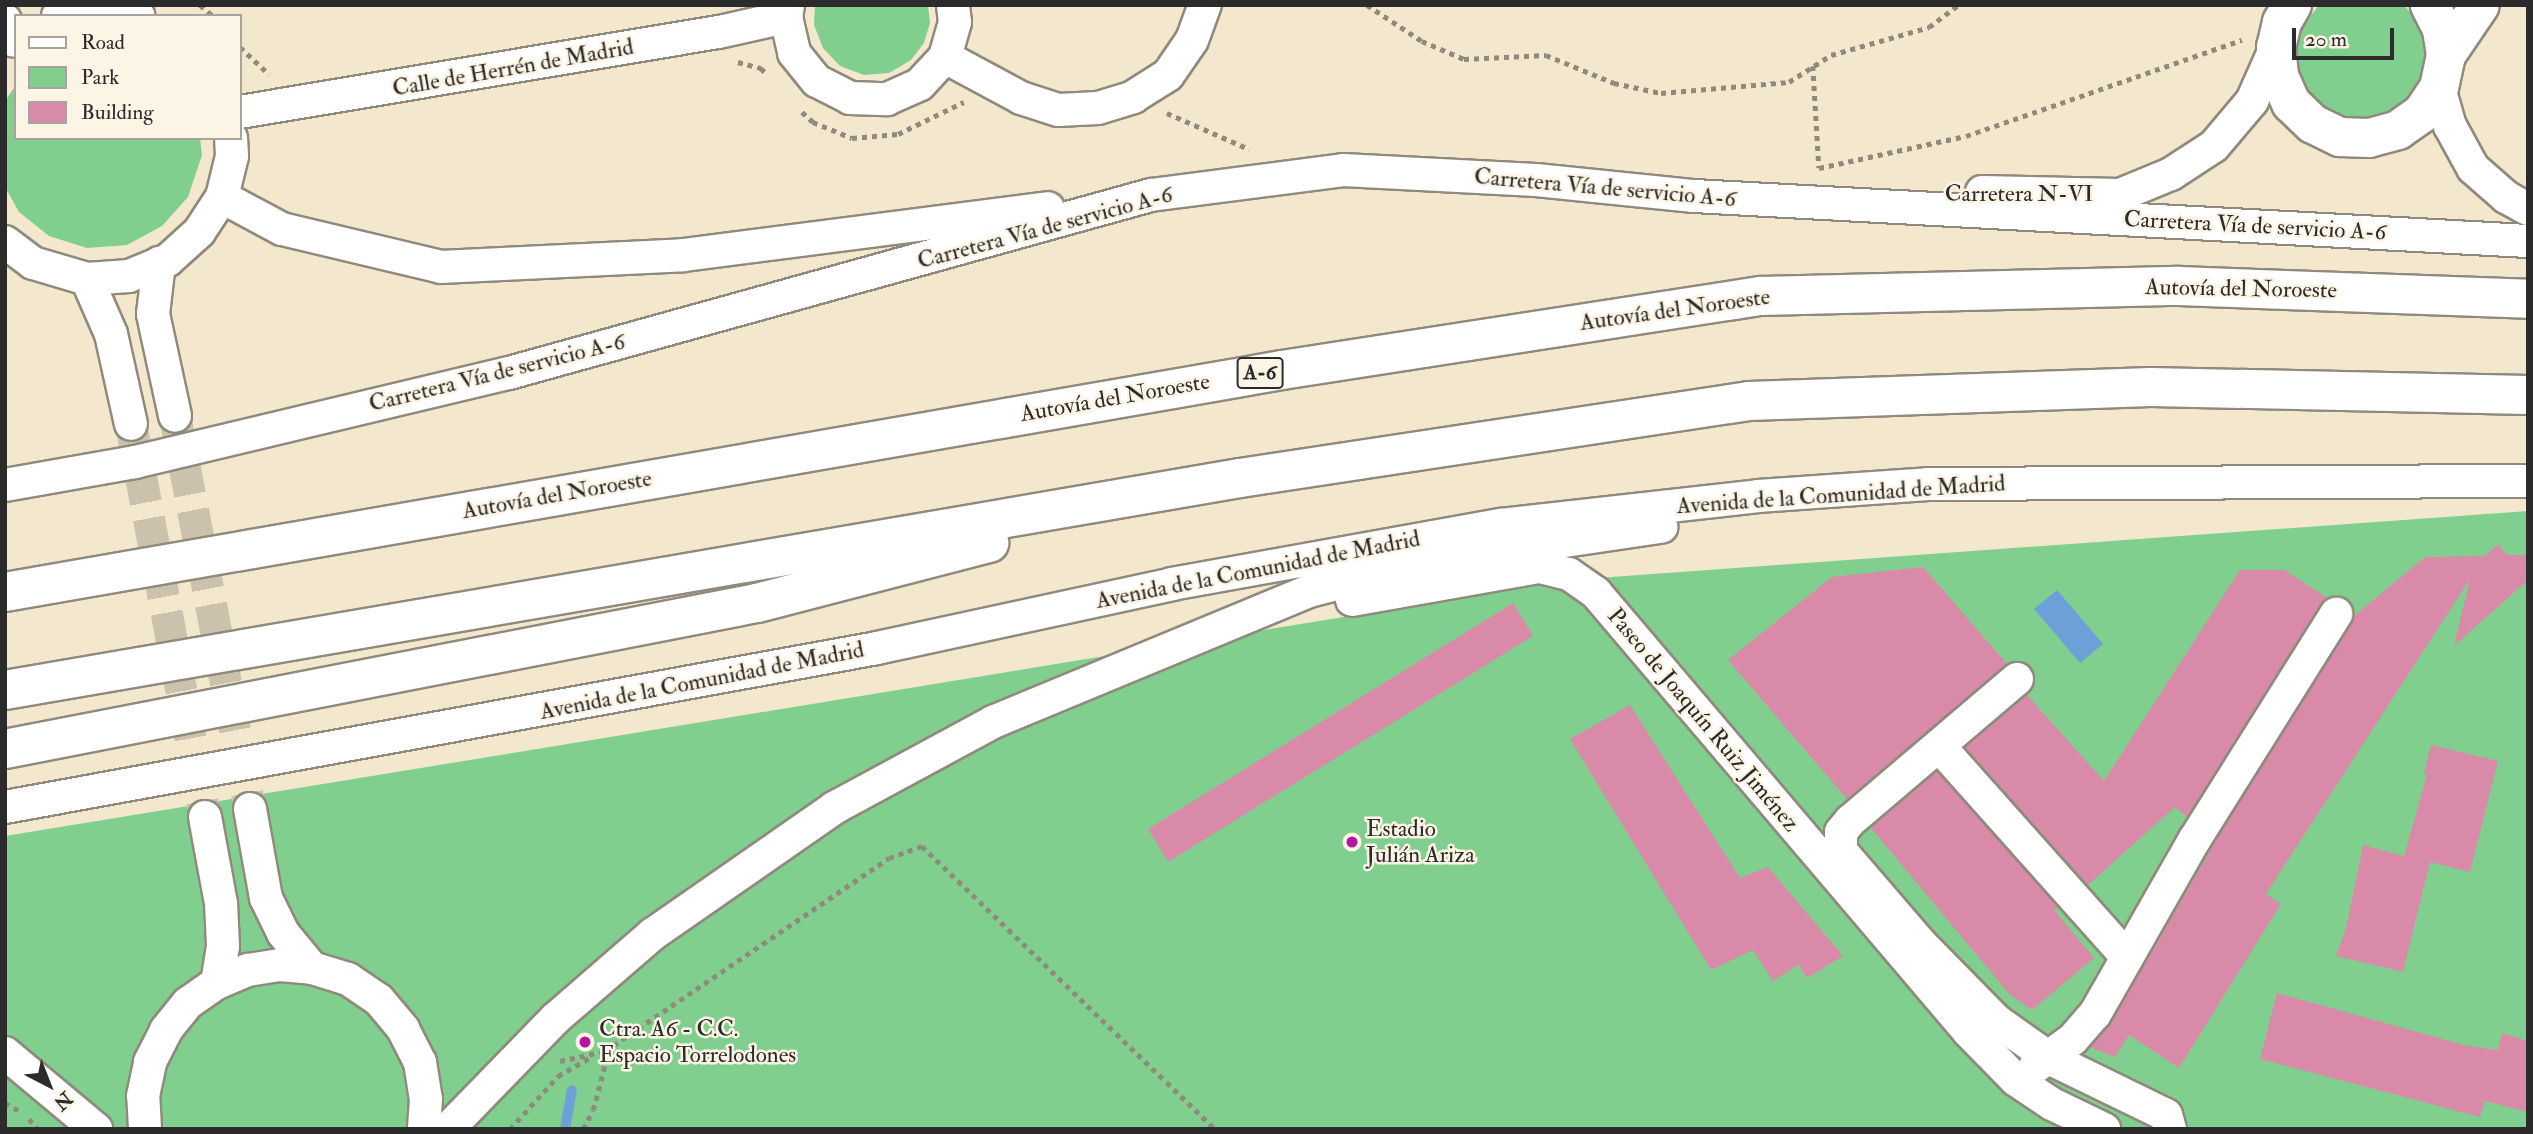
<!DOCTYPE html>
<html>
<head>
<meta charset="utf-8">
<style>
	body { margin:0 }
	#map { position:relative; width:2533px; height:1134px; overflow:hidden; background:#f3e8ce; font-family:"IM FELL Double Pica",serif }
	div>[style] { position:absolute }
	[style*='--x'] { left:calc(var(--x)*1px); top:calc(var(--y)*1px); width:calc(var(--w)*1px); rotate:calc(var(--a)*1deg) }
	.green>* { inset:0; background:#80cf8f }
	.water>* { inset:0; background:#6da0d9 }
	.stream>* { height:10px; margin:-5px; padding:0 5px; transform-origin:5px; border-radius:5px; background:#6da0d9 }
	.building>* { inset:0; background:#da8aa9 }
	.street-tunnel>* { height:32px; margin-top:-16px; transform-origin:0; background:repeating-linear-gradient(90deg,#cbc2ad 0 32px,transparent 0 48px) }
	.path>* { height:4.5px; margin-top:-2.25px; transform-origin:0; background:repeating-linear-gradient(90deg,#8f8a7c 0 5px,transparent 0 10px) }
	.roads { filter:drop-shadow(2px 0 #8f8a7c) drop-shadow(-2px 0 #8f8a7c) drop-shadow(0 2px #8f8a7c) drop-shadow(0 -2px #8f8a7c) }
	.street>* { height:32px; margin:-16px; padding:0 16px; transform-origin:16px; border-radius:16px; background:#fff }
	.secondary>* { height:38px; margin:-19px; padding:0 19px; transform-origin:19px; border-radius:19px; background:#fff }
	.highway>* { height:38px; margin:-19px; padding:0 19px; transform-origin:19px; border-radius:19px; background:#fff }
	.dots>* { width:19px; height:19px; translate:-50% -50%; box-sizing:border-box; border:4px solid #fcf5e5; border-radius:50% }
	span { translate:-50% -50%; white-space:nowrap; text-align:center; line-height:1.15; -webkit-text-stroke:5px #fcf5e5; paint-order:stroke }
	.shield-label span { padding:2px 5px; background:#fcf5e5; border:2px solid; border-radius:5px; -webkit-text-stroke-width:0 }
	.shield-label { font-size:21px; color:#2b2b2b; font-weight:700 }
	.street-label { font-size:23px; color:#2b2b2b }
	.poi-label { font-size:23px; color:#2b2b2b }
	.left { translate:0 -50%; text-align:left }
	.frame { position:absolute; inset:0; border:7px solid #2b2b2b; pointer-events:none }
	.legend { position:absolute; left:14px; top:14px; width:228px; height:126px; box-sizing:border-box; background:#fcf5e5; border:2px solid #a8a49b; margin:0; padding:9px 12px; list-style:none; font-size:21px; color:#2b2b2b }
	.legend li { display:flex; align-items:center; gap:14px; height:35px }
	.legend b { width:35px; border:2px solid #a8a49b }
	.north { position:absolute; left:14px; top:1050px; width:70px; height:70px; -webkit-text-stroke:5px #fcf5e5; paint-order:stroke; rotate:138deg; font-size:19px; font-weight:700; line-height:28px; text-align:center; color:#2b2b2b }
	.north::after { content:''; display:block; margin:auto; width:24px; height:32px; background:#2b2b2b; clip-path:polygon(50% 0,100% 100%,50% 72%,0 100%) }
	.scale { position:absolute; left:2292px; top:28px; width:102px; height:32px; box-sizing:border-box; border:4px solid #2b2b2b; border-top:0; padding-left:9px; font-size:21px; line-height:24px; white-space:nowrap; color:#2b2b2b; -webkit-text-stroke:5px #fcf5e5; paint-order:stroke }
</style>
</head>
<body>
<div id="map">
	<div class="green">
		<i style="clip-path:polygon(815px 5px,928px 5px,930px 23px,924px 43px,911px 60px,889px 73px,864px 75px,840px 66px,823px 48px,814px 25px)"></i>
		<i style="clip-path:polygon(2319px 5px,2405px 6px,2421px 27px,2426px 52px,2422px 78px,2407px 100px,2386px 114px,2361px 119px,2336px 115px,2314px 100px,2300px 79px,2296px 55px,2300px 30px)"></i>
		<i style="clip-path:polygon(16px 85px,16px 138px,200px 138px,202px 155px,188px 197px,162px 226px,127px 245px,87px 248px,49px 236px,19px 212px,5px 187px,5px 101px)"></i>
		<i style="clip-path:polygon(2528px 511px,2528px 1129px,5px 1129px,5px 836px,1570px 580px)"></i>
	</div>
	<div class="water">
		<i style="clip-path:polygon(2057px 590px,2103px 644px,2080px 663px,2034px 609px)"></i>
	</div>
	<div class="stream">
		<i style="--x:565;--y:1129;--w:39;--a:-80"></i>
	</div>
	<div class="building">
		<i style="clip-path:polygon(2498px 544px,2507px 555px,2528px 555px,2528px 580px,2454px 646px,2470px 579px,2266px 894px,2281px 904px,2179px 1068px,2129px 1035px,2115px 1057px,2090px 1047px,2111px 1023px,2217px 839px,2354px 616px,2425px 557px,2485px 556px)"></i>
		<i style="clip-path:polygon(1923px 567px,2007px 664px,1847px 799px,1728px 660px,1832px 577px)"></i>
		<i style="clip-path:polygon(2240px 570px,2284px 570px,2327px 598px,2187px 817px,2175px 807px,2088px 885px,1965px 747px,2027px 695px,2104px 781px)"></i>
		<i style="clip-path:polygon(1513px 603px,1533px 636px,1168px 862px,1148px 829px)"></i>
		<i style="clip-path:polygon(1630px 705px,1740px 878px,1768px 867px,1843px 956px,1807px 978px,1798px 965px,1773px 981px,1753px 950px,1711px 970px,1570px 739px)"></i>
		<i style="clip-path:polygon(2431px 745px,2498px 761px,2470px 872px,2430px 862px,2403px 972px,2336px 956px,2346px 928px,2363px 845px,2404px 856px,2427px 775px,2424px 773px)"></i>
		<i style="clip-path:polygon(1937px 771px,2058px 907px,2054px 910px,2094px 958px,2032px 1010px,2010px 995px,1871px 828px)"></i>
		<i style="clip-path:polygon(2277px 993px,2468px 1046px,2498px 1050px,2502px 1033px,2528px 1041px,2528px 1112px,2485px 1101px,2480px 1117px,2260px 1059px)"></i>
	</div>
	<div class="street-tunnel">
		<i style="--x:175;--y:416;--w:400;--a:79.2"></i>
		<i style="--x:131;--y:424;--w:400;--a:79.3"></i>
	</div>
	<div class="path">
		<i style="--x:200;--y:5;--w:17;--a:40"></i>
		<i style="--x:1367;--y:5;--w:66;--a:33.2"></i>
		<i style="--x:1422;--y:41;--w:46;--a:23.2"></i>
		<i style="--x:1464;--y:59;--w:82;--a:-2.8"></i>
		<i style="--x:1546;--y:55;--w:74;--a:22.4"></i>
		<i style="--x:1614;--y:83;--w:48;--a:12"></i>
		<i style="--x:1661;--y:93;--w:128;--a:-4.9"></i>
		<i style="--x:1789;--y:82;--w:50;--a:-32.7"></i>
		<i style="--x:1831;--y:55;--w:102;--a:-15.9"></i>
		<i style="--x:1929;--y:27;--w:36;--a:-37"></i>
		<i style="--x:240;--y:47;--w:40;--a:43"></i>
		<i style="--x:738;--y:62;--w:24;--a:15"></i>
		<i style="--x:761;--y:68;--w:9;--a:49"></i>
		<i style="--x:1813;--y:66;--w:102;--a:86.6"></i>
		<i style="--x:802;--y:112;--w:15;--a:42"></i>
		<i style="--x:813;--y:122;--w:42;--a:22.3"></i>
		<i style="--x:852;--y:138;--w:46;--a:-5"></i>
		<i style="--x:898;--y:134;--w:73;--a:-25.9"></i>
		<i style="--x:1167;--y:113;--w:90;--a:23.7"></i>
		<i style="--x:1819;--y:168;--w:150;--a:-12.3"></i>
		<i style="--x:1966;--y:136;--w:292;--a:-19.2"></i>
		<i style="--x:560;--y:1061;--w:46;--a:-12.5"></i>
		<i style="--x:605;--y:1051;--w:343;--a:-34.2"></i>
		<i style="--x:889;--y:858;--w:35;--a:-20"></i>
		<i style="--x:922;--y:846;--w:407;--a:44"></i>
		<i style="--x:5;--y:1103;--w:17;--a:28"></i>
		<i style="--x:29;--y:1119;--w:13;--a:48"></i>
		<i style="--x:510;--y:1129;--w:72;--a:-47.8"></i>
		<i style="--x:558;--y:1076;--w:39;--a:-30"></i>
		<i style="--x:583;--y:1129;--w:21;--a:-62"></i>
		<i style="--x:593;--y:1110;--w:63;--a:-75.3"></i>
	</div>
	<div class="roads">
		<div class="street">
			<i style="--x:788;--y:5;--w:12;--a:99"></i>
			<i style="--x:786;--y:17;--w:37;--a:77"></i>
			<i style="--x:794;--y:53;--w:36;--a:51"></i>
			<i style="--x:817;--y:81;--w:37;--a:27"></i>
			<i style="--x:850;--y:98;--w:37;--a:2"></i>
			<i style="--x:887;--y:99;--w:36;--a:-24"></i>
			<i style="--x:920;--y:84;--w:37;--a:-47"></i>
			<i style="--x:945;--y:57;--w:36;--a:-74"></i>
			<i style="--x:955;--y:22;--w:17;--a:-97"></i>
			<i style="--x:58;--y:16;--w:42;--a:-9.7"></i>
			<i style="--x:99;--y:9;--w:40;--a:10"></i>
			<i style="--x:5;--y:20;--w:22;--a:68"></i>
			<i style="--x:945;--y:57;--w:86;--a:28.3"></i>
			<i style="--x:1021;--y:98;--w:39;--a:18"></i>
			<i style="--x:1058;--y:110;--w:40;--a:-2.9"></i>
			<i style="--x:1098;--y:108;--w:37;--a:-17"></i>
			<i style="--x:1133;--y:97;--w:41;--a:-32.2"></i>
			<i style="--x:1168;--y:75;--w:42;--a:-55.6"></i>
			<i style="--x:1192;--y:40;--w:37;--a:-70"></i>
			<i style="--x:2439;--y:88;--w:40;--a:74"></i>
			<i style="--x:2450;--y:126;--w:48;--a:61.3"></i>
			<i style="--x:2473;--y:168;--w:44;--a:41.3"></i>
			<i style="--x:2506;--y:197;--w:25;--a:29"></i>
			<i style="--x:240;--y:112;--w:486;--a:-9.5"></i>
			<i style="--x:719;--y:32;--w:69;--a:-12.6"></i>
			<i style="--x:1982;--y:192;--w:138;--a:1.2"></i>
			<i style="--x:2120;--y:195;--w:55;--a:-22.4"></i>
			<i style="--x:2171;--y:174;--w:51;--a:-33.1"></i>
			<i style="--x:2214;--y:146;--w:59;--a:-49.8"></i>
			<i style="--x:2252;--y:101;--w:59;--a:-66"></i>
			<i style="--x:222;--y:197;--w:68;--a:28.1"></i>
			<i style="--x:282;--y:229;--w:163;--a:13.4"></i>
			<i style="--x:441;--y:267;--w:242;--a:-2.8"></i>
			<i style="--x:683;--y:255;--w:368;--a:-7.3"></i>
			<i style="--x:5;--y:242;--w:35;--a:37"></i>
			<i style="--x:33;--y:263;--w:56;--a:16.5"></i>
			<i style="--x:87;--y:279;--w:42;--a:-4.1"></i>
			<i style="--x:129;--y:276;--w:42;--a:-22.3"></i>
			<i style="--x:168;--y:260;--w:42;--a:-42.1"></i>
			<i style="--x:199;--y:232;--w:42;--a:-56.7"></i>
			<i style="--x:222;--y:197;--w:42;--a:-76.3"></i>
			<i style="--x:232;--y:156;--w:18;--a:-93"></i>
			<i style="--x:159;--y:263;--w:51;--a:96.7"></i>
			<i style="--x:153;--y:314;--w:104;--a:77.8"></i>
			<i style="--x:87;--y:279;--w:60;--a:66.4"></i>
			<i style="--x:111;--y:334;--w:92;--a:77.5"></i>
			<i style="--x:5;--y:485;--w:132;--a:-10"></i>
			<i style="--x:135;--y:462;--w:384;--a:-13.4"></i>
			<i style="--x:509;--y:373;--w:666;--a:-15.5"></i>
			<i style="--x:1151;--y:195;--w:194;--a:-7.4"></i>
			<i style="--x:1343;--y:170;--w:193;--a:3"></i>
			<i style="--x:1536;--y:180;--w:159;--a:5.8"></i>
			<i style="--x:1694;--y:196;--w:835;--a:3.09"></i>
			<i style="--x:1352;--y:600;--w:191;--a:-10"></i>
			<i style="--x:1540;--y:567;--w:30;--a:14"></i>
			<i style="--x:1569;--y:574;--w:33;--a:35"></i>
			<i style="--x:1596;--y:593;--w:576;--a:49.65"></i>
			<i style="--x:1969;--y:1032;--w:67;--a:45.6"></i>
			<i style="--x:2016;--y:1080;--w:43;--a:33.7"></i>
			<i style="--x:2052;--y:1104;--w:58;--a:25.7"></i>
			<i style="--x:2017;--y:679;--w:219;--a:139.6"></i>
			<i style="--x:1850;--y:821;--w:14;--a:129"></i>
			<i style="--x:1841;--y:832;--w:19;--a:90"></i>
			<i style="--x:1841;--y:851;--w:123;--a:49.3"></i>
			<i style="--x:1921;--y:944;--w:108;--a:45.4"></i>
			<i style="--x:1997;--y:1021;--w:64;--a:35.4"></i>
			<i style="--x:2049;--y:1058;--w:130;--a:26"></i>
			<i style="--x:2166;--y:1115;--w:15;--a:74"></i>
			<i style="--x:1939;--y:746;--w:283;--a:48.3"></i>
			<i style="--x:5;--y:807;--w:886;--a:-10.33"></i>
			<i style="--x:877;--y:648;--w:302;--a:-12.2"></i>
			<i style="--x:1172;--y:584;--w:334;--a:-10.2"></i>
			<i style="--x:1501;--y:525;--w:259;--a:-6.4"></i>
			<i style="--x:1758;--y:496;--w:170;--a:-4"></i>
			<i style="--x:1928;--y:484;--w:600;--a:-0.29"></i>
			<i style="--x:250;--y:809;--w:90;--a:79.8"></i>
			<i style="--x:266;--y:898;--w:39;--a:64"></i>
			<i style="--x:283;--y:933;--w:45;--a:50.4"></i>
			<i style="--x:205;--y:817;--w:87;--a:79.5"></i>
			<i style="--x:221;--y:903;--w:43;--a:87.3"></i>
			<i style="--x:223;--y:946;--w:37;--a:99"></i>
			<i style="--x:5;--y:1053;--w:119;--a:39.9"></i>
			<i style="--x:2035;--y:1067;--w:47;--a:-36.4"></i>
			<i style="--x:2073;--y:1039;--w:33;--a:-49"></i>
			<i style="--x:2095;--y:1014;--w:202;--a:-60.3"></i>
			<i style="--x:2195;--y:839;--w:266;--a:-57.9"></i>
			<i style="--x:145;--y:1129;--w:33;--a:-93"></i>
			<i style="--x:143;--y:1096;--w:35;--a:-78"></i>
			<i style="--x:150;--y:1062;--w:36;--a:-63"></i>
			<i style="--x:166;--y:1030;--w:35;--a:-51"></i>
			<i style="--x:188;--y:1003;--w:35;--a:-35"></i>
			<i style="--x:217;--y:983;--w:34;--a:-23"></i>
			<i style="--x:248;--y:970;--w:32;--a:-9"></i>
			<i style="--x:280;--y:965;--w:32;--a:5"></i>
			<i style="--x:312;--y:968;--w:38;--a:17"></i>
			<i style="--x:348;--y:979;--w:37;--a:34"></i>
			<i style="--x:379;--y:1000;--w:38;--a:50"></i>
			<i style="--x:403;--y:1029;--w:37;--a:63"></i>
			<i style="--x:420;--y:1062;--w:37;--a:81"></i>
			<i style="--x:426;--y:1099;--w:30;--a:94"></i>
			<i style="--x:448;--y:1129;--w:155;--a:-45.8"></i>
			<i style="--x:556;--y:1018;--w:128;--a:-40.9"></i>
			<i style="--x:653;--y:934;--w:221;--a:-34.8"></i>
			<i style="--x:834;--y:808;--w:181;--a:-28.4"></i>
			<i style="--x:993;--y:722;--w:342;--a:-22.5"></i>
			<i style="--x:1309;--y:591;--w:118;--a:-14.3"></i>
			<i style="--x:1423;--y:562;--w:241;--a:-8.4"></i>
		</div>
		<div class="secondary">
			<i style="--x:2292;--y:5;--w:20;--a:120"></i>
			<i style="--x:2282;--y:22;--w:26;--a:103"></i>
			<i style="--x:2276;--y:47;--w:29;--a:84"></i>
			<i style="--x:2279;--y:76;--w:30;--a:66"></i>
			<i style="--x:2291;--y:103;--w:30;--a:44"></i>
			<i style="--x:2313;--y:124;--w:30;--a:26"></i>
			<i style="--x:2340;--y:137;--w:29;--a:2"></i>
			<i style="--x:2369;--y:138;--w:30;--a:-15"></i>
			<i style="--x:2398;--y:130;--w:29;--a:-35"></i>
			<i style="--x:2422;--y:113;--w:30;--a:-56"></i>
			<i style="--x:2439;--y:88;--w:34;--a:-78"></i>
			<i style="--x:2446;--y:55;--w:26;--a:-99"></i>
			<i style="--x:2442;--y:29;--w:27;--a:-117"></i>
			<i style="--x:2446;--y:55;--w:60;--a:-55.8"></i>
		</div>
		<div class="highway">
			<i style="--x:5;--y:592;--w:1296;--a:-9.86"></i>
			<i style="--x:1282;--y:370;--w:485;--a:-8.8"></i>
			<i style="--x:1761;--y:296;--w:418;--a:-1.4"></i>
			<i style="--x:2179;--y:286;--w:349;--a:2.1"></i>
			<i style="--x:5;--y:690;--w:1253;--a:-9.74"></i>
			<i style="--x:1240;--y:478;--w:515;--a:-8.6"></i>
			<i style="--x:1749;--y:401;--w:402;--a:-2"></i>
			<i style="--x:2151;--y:387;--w:377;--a:1.2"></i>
			<i style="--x:5;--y:749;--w:766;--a:-10.99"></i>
			<i style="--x:757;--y:603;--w:240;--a:-14.5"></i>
		</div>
	</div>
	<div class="dots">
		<i style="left:1352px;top:842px;background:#b5179e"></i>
		<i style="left:585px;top:1042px;background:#b5179e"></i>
	</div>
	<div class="shield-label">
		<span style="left:1260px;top:373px">A-6</span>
	</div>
	<div class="street-label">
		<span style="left:513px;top:68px;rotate:-10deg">Calle de Herrén de Madrid</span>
		<span style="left:1605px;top:188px;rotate:5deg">Carretera Vía de servicio A-6</span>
		<span style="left:2019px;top:194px">Carretera N-VI</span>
		<span style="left:2255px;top:226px;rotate:3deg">Carretera Vía de servicio A-6</span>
		<span style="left:1045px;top:228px;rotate:-15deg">Carretera Vía de servicio A-6</span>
		<span style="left:2241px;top:289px;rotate:1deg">Autovía del Noroeste</span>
		<span style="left:1675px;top:310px;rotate:-8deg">Autovía del Noroeste</span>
		<span style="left:497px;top:373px;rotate:-14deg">Carretera Vía de servicio A-6</span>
		<span style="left:1115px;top:398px;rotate:-10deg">Autovía del Noroeste</span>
		<span style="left:557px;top:495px;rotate:-10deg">Autovía del Noroeste</span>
		<span style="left:1841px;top:495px;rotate:-4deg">Avenida de la Comunidad de Madrid</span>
		<span style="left:1258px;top:570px;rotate:-11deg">Avenida de la Comunidad de Madrid</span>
		<span style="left:702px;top:681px;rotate:-11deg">Avenida de la Comunidad de Madrid</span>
		<span style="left:1703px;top:720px;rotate:50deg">Paseo de Joaquín Ruiz Jiménez</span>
	</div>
	<div class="poi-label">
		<span class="left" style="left:1366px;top:842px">Estadio<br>Julián Ariza</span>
		<span class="left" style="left:599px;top:1042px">Ctra. A6 - C.C.<br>Espacio Torrelodones</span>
	</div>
	<div class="frame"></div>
	<ul class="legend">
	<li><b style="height:9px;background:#fff"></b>Road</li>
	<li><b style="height:19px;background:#80cf8f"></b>Park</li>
	<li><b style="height:19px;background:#da8aa9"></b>Building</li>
	</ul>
	<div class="north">N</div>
	<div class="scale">20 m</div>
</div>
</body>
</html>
